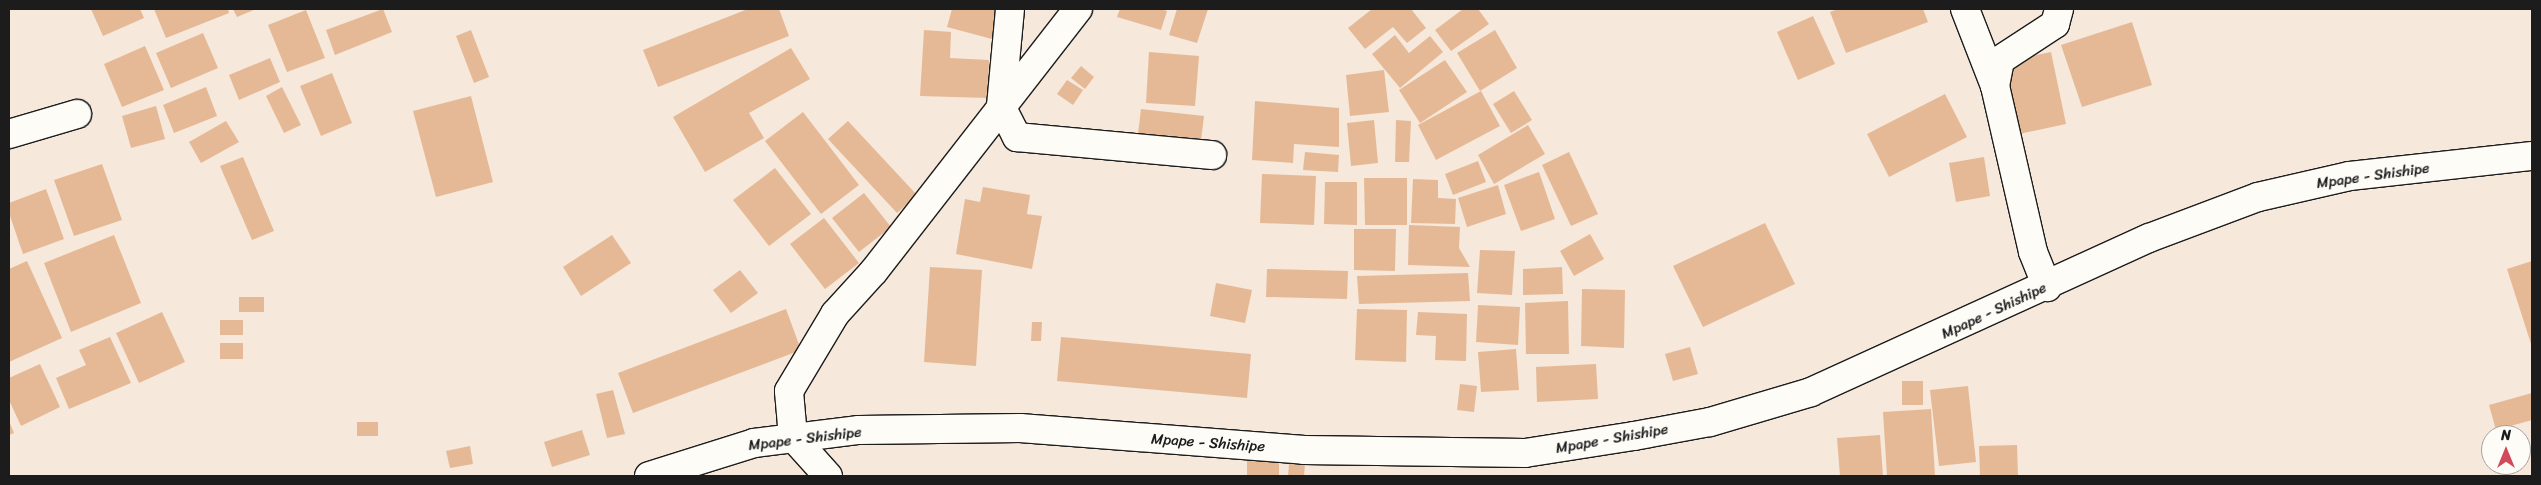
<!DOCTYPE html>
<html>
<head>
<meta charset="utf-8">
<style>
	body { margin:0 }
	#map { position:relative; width:2541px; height:485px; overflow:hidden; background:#f6e8da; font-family:Sriracha,sans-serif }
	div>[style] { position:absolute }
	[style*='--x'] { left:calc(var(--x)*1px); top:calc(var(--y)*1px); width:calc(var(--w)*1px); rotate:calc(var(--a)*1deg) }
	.building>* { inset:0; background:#e6b996 }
	.roads { filter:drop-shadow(1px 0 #1c1c1c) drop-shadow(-1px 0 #1c1c1c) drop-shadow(0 1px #1c1c1c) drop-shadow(0 -1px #1c1c1c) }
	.minor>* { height:28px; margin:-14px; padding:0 14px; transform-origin:14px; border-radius:14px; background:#fdfcf7 }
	span { translate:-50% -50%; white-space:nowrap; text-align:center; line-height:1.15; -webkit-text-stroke:4.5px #fdfcf7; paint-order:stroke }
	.street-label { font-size:15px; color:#1c1c1c }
	.frame { position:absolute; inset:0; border:10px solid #1c1c1c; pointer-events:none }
	.north { position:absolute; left:2481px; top:425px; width:50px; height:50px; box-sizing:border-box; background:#fdfcf7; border:1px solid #a3a29f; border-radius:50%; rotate:0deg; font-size:14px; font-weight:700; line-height:20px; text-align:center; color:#1c1c1c }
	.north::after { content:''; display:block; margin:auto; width:18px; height:22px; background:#d1495b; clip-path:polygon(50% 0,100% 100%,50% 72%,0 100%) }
</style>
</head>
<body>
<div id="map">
	<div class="building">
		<i style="clip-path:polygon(91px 9px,140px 9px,144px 18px,103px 36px)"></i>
		<i style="clip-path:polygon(154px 9px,228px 9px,229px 13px,166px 38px)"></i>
		<i style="clip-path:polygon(233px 9px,256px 9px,237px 17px)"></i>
		<i style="clip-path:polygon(383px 9px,392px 32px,335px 55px,326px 30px)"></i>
		<i style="clip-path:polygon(748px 9px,779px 9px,789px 36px,658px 87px,643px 50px)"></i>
		<i style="clip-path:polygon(952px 9px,999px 9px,992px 39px,947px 27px)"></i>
		<i style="clip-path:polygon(1120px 9px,1161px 9px,1167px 11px,1161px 30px,1117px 17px)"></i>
		<i style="clip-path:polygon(1177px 9px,1208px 9px,1197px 43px,1169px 35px)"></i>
		<i style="clip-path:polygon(1372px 9px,1411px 9px,1426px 28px,1407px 43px,1393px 27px,1365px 49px,1348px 28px)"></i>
		<i style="clip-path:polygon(1463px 9px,1478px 9px,1489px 24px,1451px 51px,1435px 30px)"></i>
		<i style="clip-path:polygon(1838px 9px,1923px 9px,1928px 22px,1846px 53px,1830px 12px)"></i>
		<i style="clip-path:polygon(306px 10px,325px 58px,287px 72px,268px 25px)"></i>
		<i style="clip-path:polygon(1813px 16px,1835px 64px,1798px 80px,1777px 32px)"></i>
		<i style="clip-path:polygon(2132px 22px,2152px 85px,2082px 107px,2061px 45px)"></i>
		<i style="clip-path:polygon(471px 30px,489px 77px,474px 83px,456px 36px)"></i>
		<i style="clip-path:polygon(924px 30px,951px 32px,950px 58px,989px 60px,988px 98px,920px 96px)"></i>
		<i style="clip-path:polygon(1495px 30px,1517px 68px,1480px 91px,1457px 53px)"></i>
		<i style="clip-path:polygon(203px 33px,218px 68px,171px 88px,156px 53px)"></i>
		<i style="clip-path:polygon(1395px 35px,1409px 53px,1430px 36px,1443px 52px,1400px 88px,1372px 54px)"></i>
		<i style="clip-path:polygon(145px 46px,164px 90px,122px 107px,104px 64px)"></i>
		<i style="clip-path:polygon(791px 48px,810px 79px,749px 113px,764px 138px,705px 172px,673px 117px)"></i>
		<i style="clip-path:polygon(1149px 52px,1199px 56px,1195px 106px,1146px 103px)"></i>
		<i style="clip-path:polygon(2051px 52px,2066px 124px,2019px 134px,2003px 62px)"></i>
		<i style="clip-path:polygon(270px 58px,280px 82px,239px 100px,229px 75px)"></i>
		<i style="clip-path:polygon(1445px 60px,1467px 92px,1420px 123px,1399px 90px)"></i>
		<i style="clip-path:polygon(1081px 66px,1094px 77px,1085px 89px,1071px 78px)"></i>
		<i style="clip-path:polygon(1384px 70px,1389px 112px,1350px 116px,1346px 75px)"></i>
		<i style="clip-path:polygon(332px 73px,352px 123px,321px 136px,300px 86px)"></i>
		<i style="clip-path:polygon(1067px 80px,1083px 90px,1073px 105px,1057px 94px)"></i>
		<i style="clip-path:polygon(206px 87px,217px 116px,174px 133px,163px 105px)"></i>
		<i style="clip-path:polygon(282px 87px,301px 125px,284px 133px,266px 96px)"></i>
		<i style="clip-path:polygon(1481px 91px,1500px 126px,1436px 160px,1418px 125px)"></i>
		<i style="clip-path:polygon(1514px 91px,1532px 120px,1511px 133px,1493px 104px)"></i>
		<i style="clip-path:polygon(1945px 94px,1967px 137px,1889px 177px,1867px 134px)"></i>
		<i style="clip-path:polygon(471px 96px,493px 182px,436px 197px,413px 111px)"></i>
		<i style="clip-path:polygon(1255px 101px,1339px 108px,1339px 147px,1294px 144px,1293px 163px,1252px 160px)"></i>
		<i style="clip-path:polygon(156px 106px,165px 139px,131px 148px,122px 116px)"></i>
		<i style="clip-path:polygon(1141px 109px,1204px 116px,1200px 149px,1137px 142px)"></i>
		<i style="clip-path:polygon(803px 112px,859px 185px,821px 214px,765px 141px)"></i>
		<i style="clip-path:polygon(1374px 120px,1378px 163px,1351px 166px,1347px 123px)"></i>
		<i style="clip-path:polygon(1396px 120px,1411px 121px,1409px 162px,1395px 162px)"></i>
		<i style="clip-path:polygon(226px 121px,239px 142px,201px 163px,189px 142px)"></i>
		<i style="clip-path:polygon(848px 121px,917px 195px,897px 213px,828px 139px)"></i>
		<i style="clip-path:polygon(1528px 125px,1545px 154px,1494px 184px,1478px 155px)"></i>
		<i style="clip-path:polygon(1305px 152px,1339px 155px,1338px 172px,1303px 170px)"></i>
		<i style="clip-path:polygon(1569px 152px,1598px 214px,1571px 226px,1542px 165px)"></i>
		<i style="clip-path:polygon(243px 157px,274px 231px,252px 240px,220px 166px)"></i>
		<i style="clip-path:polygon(1984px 157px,1990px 196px,1956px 202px,1949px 163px)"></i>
		<i style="clip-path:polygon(1478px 161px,1486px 182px,1453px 195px,1445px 174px)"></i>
		<i style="clip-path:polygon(102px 164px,122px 220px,74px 236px,54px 180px)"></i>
		<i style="clip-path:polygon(775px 168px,811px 214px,769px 246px,733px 200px)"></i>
		<i style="clip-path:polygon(1539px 172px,1555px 219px,1521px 231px,1504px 185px)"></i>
		<i style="clip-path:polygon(1262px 174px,1316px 176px,1314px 225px,1260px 223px)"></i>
		<i style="clip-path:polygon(1364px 178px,1407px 178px,1407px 225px,1365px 225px)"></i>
		<i style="clip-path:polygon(1413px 179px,1438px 180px,1438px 198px,1456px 199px,1455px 224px,1411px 223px)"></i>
		<i style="clip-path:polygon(1325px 182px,1357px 182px,1357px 225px,1324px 224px)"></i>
		<i style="clip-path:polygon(1498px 185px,1506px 214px,1467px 227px,1458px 198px)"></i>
		<i style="clip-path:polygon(983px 187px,1030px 195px,1027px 214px,1042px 216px,1032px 269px,956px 254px,965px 199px,980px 202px)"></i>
		<i style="clip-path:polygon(46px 189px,64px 239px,23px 254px,9px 213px,9px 203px)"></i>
		<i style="clip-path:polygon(864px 193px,891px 227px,859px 252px,832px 218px)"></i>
		<i style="clip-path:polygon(824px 218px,859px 263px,825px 289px,790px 244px)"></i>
		<i style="clip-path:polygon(1765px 223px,1795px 284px,1703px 327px,1673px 266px)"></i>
		<i style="clip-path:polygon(1409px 225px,1460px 227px,1459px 248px,1470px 267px,1408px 265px)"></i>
		<i style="clip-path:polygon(1354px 229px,1396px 229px,1395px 271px,1354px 270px)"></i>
		<i style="clip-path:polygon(1590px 234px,1604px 259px,1574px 276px,1560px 251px)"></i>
		<i style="clip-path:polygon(114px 235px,141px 303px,71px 332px,44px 263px)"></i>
		<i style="clip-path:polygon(612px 235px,631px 263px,581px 296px,563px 267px)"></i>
		<i style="clip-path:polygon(1480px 250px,1515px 251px,1512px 295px,1477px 293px)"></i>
		<i style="clip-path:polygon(27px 261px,62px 338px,9px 362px,9px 269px)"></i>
		<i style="clip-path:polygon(2532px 261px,2532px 347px,2507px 269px)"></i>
		<i style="clip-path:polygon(930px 267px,982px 270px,976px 366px,924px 362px)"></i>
		<i style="clip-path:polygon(1562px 267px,1563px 294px,1523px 295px,1523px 269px)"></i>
		<i style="clip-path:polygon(1267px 269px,1348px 271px,1347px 299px,1266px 297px)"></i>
		<i style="clip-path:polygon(740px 270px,758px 293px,731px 313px,713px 290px)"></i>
		<i style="clip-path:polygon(1468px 273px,1470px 301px,1359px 304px,1357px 276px)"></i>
		<i style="clip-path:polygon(1216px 283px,1252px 290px,1245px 323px,1210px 316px)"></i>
		<i style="clip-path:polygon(1582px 289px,1625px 290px,1624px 348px,1581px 346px)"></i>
		<i style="clip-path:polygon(239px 297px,264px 297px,264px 312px,239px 312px)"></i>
		<i style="clip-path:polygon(1568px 301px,1569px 354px,1526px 354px,1525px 303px)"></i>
		<i style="clip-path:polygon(1478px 305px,1520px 307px,1518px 345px,1476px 342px)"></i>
		<i style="clip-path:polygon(786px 309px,801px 350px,633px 413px,618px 373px)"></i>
		<i style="clip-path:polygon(1357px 309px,1407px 310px,1406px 362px,1355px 360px)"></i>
		<i style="clip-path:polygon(162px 312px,185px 362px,139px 383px,116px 333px)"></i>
		<i style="clip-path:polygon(1418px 312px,1467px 314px,1466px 361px,1435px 360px,1436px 336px,1416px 335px)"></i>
		<i style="clip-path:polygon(220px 320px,243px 320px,243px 335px,220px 335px)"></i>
		<i style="clip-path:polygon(1032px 322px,1042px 322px,1041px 341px,1031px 341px)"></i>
		<i style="clip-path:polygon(110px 337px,131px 383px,69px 409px,56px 378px,86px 365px,79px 350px)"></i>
		<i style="clip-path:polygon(1061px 337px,1251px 354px,1247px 398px,1057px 381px)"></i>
		<i style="clip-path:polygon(220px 343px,243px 343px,243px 359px,220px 359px)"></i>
		<i style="clip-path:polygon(1690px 347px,1698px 374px,1673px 381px,1665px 354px)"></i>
		<i style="clip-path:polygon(1516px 349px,1519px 390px,1481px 392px,1478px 352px)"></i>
		<i style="clip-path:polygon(40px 364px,60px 407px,21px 426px,9px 400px,9px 378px)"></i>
		<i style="clip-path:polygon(1596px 364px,1598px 399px,1537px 402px,1536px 367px)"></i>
		<i style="clip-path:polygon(1902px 381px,1923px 381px,1923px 405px,1902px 405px)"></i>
		<i style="clip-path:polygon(1460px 384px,1477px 386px,1474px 412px,1457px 410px)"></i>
		<i style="clip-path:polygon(1968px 386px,1976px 462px,1939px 466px,1930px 390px)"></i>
		<i style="clip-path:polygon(613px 390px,625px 434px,607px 438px,596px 394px)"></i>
		<i style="clip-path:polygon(2532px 393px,2532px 420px,2496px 430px,2489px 405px)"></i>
		<i style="clip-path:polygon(1931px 409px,1935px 476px,1887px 476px,1883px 412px)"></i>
		<i style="clip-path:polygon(9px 421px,14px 433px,9px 435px)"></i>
		<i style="clip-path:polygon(357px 422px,378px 422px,378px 436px,357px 436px)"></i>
		<i style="clip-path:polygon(582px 430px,590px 455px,552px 467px,544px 442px)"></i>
		<i style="clip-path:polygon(1880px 435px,1883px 476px,1840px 476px,1837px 438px)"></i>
		<i style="clip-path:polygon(2017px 445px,2018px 476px,1980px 476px,1979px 446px)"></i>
		<i style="clip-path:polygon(470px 446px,473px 464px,450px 468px,446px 451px)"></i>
		<i style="clip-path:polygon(1247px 460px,1279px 462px,1279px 476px,1247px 476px)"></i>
		<i style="clip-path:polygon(1289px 464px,1305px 464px,1304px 476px,1288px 476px)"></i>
	</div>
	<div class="roads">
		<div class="minor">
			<i style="--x:1010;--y:9;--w:97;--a:95.3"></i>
			<i style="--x:1001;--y:106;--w:35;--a:63"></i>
			<i style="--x:1017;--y:137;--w:196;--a:5.3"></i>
			<i style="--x:1965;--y:9;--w:83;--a:68.7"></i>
			<i style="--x:1995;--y:86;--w:170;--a:77.1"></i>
			<i style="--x:2033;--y:252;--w:38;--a:68"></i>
			<i style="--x:1995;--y:86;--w:26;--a:-79"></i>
			<i style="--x:2000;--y:60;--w:66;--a:-33.2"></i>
			<i style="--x:2055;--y:24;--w:16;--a:-75"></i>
			<i style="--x:9;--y:134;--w:71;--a:-16.4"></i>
			<i style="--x:649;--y:476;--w:110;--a:-17.4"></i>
			<i style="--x:754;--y:443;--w:106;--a:-7.1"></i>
			<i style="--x:859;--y:430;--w:161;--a:-0.7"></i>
			<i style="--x:1020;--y:428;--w:285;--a:4.4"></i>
			<i style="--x:1304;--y:450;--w:221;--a:0.8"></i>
			<i style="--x:1525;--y:453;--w:110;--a:-8.9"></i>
			<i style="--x:1634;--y:436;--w:77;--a:-10.4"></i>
			<i style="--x:1710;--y:422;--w:105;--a:-16.5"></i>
			<i style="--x:1811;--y:392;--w:371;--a:-24.5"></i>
			<i style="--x:2149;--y:238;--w:116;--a:-20.6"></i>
			<i style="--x:2258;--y:197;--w:94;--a:-12.9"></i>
			<i style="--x:2350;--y:176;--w:183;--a:-6.3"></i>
			<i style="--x:828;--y:476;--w:52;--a:-131.9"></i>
			<i style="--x:793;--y:437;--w:46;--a:-95"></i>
			<i style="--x:789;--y:391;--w:90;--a:-59.1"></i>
			<i style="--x:835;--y:314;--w:58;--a:-47.8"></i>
			<i style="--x:874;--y:271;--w:332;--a:-52.1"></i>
		</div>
	</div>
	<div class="street-label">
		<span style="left:2373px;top:176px;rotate:-8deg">Mpape - Shishipe</span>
		<span style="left:1994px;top:311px;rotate:-25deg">Mpape - Shishipe</span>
		<span style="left:805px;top:439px;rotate:-7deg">Mpape - Shishipe</span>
		<span style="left:1612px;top:439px;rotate:-10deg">Mpape - Shishipe</span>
		<span style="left:1208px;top:443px;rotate:4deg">Mpape - Shishipe</span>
	</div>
	<div class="frame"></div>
	<div class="north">N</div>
</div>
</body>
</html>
